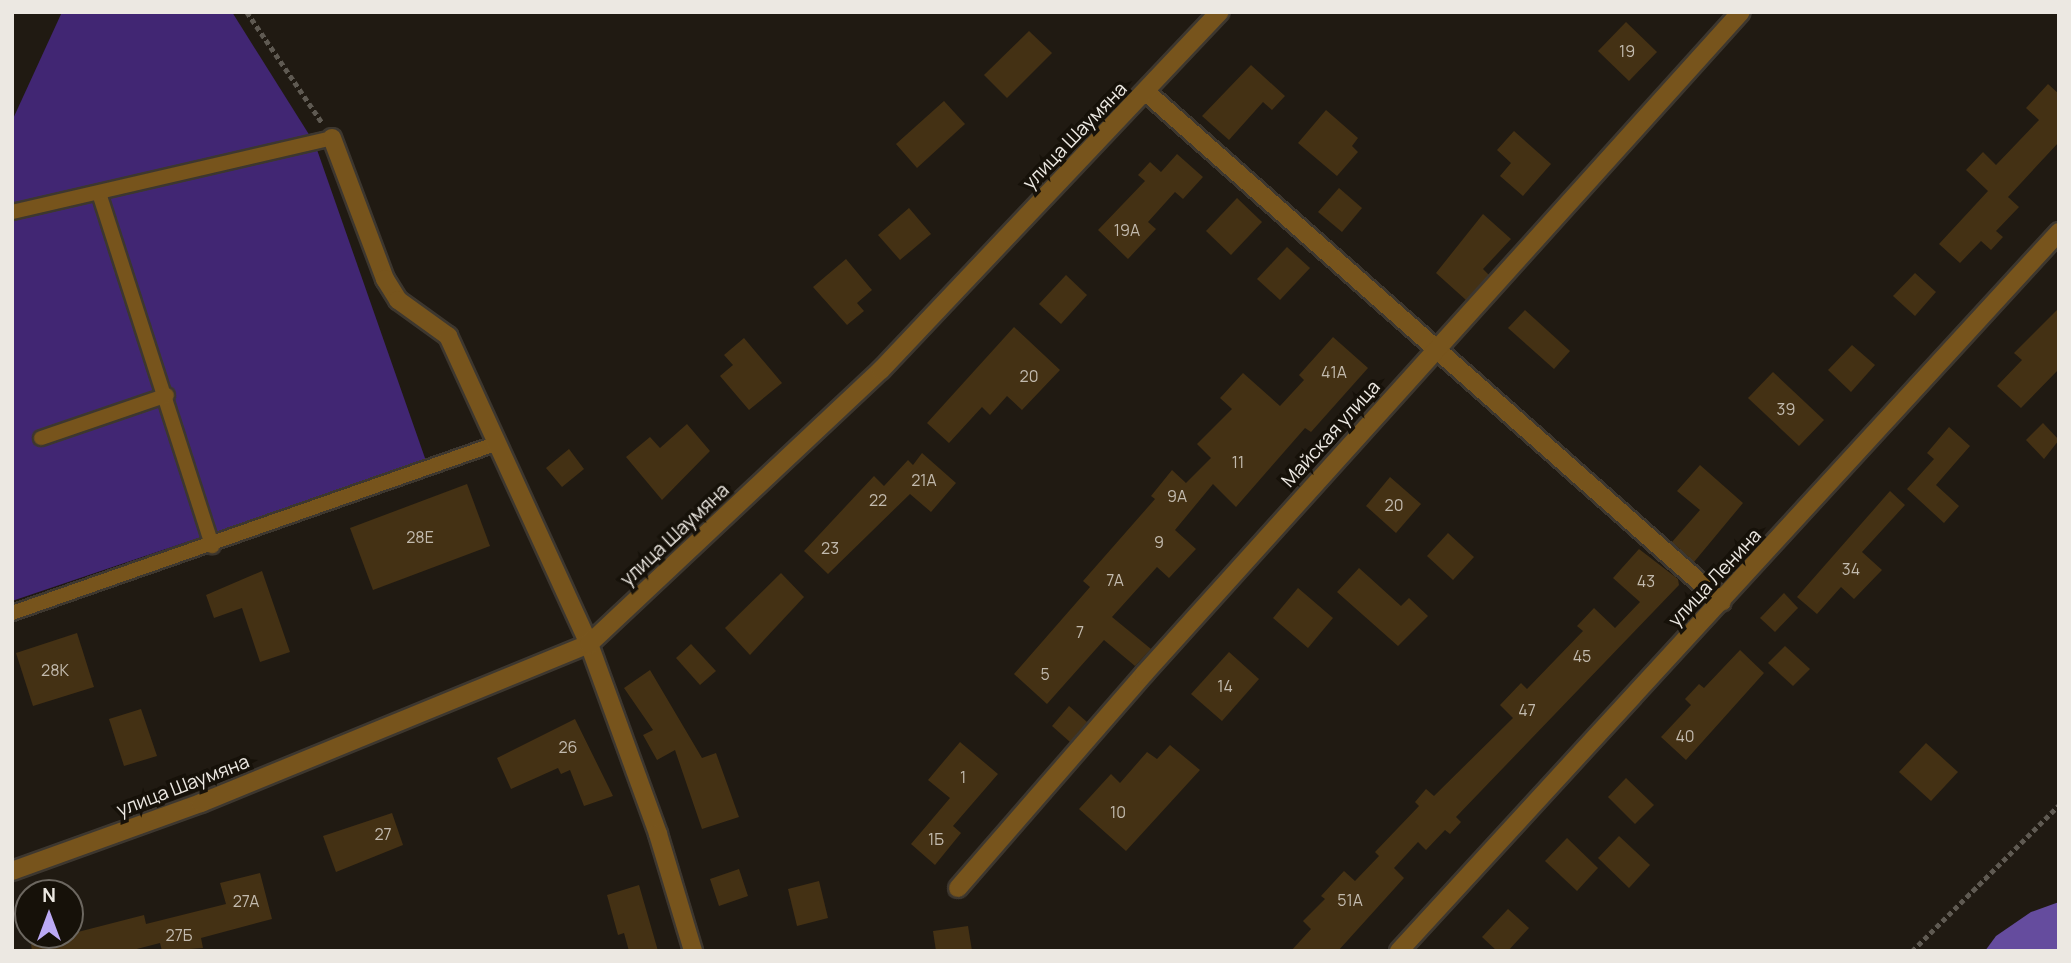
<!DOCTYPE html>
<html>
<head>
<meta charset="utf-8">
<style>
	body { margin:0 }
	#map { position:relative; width:2071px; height:963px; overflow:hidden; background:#201a12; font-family:Manrope,sans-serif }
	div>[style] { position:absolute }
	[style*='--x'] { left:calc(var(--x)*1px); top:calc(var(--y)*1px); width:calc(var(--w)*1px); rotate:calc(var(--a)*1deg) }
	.green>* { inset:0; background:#412673 }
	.water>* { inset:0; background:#654c9e }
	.building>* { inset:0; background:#443114 }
	.path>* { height:4.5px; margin-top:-2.25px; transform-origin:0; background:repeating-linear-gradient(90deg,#5f5a52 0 5px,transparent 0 8.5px) }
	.roads { filter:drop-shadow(2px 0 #3d372f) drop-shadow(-2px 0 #3d372f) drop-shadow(0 2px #3d372f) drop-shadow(0 -2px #3d372f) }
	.service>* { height:14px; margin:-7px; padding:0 7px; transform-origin:7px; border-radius:7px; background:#77541c }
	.minor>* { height:18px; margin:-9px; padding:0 9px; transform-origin:9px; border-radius:9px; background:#77541c }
	.tertiary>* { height:18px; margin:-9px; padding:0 9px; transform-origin:9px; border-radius:9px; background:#77541c }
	span { translate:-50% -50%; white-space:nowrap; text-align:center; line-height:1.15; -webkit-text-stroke:7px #161109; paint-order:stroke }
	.number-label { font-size:16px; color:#c2baae }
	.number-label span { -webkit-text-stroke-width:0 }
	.street-label { font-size:19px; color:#ece8e2 }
	.frame { position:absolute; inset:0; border:14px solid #ece8e2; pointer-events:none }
	.north { position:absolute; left:14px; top:879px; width:70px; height:70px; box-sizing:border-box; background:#161109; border:2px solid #6c6760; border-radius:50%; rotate:0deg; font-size:19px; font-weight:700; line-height:28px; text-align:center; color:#ece8e2 }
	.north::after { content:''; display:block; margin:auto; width:24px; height:32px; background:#bcaaf5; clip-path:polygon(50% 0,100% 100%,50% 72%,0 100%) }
</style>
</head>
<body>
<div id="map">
	<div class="green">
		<i style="clip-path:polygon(62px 12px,232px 12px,315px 144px,426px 461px,12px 601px,12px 121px)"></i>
	</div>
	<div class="water">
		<i style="clip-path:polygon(2059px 902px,2059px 951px,1985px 951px,1996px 936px,2031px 912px)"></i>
	</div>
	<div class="building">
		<i style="clip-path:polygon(1626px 22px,1657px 52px,1629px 81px,1598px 51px)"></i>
		<i style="clip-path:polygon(1029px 31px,1052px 53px,1007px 98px,984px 75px)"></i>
		<i style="clip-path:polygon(1251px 65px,1285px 96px,1272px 110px,1263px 102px,1229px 140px,1202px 116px)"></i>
		<i style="clip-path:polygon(2048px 84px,2059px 94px,2059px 142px,2008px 197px,2019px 207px,1996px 231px,2003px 237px,1991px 250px,1981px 241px,1960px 263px,1939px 244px,1988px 191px,1966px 170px,1983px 152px,1996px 165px,2039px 120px,2026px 108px)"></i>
		<i style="clip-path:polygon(944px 101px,965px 124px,917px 168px,896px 144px)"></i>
		<i style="clip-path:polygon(1326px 110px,1358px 138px,1352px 146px,1358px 152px,1337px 176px,1298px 143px)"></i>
		<i style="clip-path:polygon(1514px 131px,1551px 164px,1523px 196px,1500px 176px,1511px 163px,1497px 150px)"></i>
		<i style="clip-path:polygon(1177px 154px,1203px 177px,1183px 199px,1175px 192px,1148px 222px,1156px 229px,1128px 259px,1098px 230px,1145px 181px,1138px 175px,1150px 162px,1161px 172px)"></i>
		<i style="clip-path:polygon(1339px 188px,1362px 208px,1342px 232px,1318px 212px)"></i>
		<i style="clip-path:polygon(1237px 198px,1262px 222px,1231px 255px,1206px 231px)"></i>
		<i style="clip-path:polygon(909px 208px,931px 234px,900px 260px,878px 235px)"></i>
		<i style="clip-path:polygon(1483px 214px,1511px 239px,1483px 269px,1489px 275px,1466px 300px,1436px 273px)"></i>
		<i style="clip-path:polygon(1287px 247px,1310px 268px,1280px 300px,1257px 279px)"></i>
		<i style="clip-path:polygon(846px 259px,872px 290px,857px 303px,864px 311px,847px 325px,813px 287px)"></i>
		<i style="clip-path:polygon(1915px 273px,1936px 292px,1915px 316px,1893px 296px)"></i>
		<i style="clip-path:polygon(1066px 275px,1087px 295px,1061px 324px,1039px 304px)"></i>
		<i style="clip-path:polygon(2059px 308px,2059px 369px,2021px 408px,1997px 386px,2022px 360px,2014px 353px)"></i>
		<i style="clip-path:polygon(1525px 310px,1570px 351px,1554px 369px,1508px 328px)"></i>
		<i style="clip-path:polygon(1014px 327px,1060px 370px,1022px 410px,1007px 396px,990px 415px,982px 407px,949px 443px,927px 423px)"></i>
		<i style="clip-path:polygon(1333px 337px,1368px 368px,1311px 432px,1305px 428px,1236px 507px,1213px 484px,1175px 530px,1196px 549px,1169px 578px,1157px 567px,1112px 617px,1151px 649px,1135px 666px,1104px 640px,1047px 704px,1014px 674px,1090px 587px,1083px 581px,1155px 499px,1151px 496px,1172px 470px,1186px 483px,1211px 458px,1197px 444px,1232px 409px,1220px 398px,1243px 373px,1280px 406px,1304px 380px,1299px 375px)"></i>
		<i style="clip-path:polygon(744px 338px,782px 383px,749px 410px,720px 376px,733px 365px,724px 355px)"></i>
		<i style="clip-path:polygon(1852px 345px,1875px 365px,1851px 392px,1828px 370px)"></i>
		<i style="clip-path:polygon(1773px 372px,1824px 420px,1799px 446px,1748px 398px)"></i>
		<i style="clip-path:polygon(2043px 423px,2059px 440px,2044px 459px,2026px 440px)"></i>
		<i style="clip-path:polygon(687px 424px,710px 451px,662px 500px,626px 457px,650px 437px,660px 448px)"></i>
		<i style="clip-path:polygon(1949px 427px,1970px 446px,1936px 485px,1959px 506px,1944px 523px,1907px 489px,1934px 459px,1927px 453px)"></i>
		<i style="clip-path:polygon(569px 449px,584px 469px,562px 487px,546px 468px)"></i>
		<i style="clip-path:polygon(922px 453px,956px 483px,931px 512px,910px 494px,828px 574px,804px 551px,874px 476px,884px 486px,908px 460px,913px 465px)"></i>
		<i style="clip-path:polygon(1700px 465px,1743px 503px,1694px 562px,1672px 542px,1700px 510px,1677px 491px)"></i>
		<i style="clip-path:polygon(1390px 477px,1421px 504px,1396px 533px,1366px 506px)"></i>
		<i style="clip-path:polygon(467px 484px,490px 546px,373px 590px,350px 528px)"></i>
		<i style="clip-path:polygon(1890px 491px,1905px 505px,1862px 552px,1882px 570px,1854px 599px,1841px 587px,1817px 614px,1797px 597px)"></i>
		<i style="clip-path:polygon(1448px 533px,1474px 557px,1453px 580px,1427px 556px)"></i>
		<i style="clip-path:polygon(1639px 549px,1678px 579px,1679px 585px,1456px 817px,1461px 822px,1450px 834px,1445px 830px,1426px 850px,1418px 842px,1394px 868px,1404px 878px,1338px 951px,1291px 951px,1311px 929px,1303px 921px,1325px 899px,1321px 896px,1344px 871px,1355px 881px,1379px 856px,1375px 852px,1419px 806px,1415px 802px,1426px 789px,1434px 796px,1513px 718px,1500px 705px,1521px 683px,1527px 689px,1583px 631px,1577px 626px,1594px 608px,1615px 628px,1640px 602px,1613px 578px)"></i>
		<i style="clip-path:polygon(1359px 568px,1401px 606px,1409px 598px,1428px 616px,1398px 646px,1337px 592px)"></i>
		<i style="clip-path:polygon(262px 571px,290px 652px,260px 662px,242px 608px,214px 618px,206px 595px)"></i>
		<i style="clip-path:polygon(781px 573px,804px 597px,750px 655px,725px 628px)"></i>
		<i style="clip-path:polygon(1298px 588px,1333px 618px,1308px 648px,1273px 618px)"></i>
		<i style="clip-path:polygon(1784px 593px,1798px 608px,1775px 632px,1760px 618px)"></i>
		<i style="clip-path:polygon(77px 633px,94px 687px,33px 706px,16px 653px)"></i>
		<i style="clip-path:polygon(691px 644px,716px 671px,700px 685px,676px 658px)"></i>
		<i style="clip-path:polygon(1785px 646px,1810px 669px,1793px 686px,1768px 663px)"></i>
		<i style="clip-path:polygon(1740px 650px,1764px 673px,1686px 760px,1661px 737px,1691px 705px,1685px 699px,1699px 684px,1704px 688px)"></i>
		<i style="clip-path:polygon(1229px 652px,1259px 679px,1222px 721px,1191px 694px)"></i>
		<i style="clip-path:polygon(650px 670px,702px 758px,716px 753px,739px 817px,702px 829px,675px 750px,657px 760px,643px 735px,653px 730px,624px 688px)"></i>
		<i style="clip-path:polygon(1069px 706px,1087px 722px,1070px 742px,1052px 726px)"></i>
		<i style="clip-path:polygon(141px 709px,157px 756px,124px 766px,109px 719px)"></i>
		<i style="clip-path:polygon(575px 719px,613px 796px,584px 806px,570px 770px,561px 774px,558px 768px,511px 789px,497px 758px)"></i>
		<i style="clip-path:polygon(960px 742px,998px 774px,953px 826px,961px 833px,935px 865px,911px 844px,950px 798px,928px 780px)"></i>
		<i style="clip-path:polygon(1926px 743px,1958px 772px,1931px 801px,1899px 772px)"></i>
		<i style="clip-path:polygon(1170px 745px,1200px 770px,1126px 851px,1079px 809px,1111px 774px,1120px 783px,1147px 752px,1157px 759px)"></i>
		<i style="clip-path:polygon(1626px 778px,1654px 805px,1635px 824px,1608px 797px)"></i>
		<i style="clip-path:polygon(392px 813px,403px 845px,336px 872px,323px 836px)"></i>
		<i style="clip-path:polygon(1619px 836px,1650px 865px,1629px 888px,1598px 858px)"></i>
		<i style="clip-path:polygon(1567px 838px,1598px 868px,1577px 891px,1545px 861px)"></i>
		<i style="clip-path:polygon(739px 869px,748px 896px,719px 906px,710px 879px)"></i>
		<i style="clip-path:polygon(260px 873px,272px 919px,201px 938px,203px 948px,162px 951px,160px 943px,129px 951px,32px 951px,31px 944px,144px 915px,146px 924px,226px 904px,220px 883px)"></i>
		<i style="clip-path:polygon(819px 881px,828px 918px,797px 926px,788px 889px)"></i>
		<i style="clip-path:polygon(639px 885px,658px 951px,629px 951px,624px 933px,618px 935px,607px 895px)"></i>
		<i style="clip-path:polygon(1508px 909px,1529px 928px,1508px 951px,1497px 951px,1482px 937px)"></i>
		<i style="clip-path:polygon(968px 926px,972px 951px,936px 951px,933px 931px)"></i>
	</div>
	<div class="path">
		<i style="--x:247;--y:12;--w:135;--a:55.8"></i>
		<i style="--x:1912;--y:951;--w:207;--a:-44.8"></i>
	</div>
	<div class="roads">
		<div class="service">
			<i style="--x:99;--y:193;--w:371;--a:72.2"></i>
			<i style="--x:12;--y:212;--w:328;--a:-13"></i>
			<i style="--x:41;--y:438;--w:133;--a:-18.8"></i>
			<i style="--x:12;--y:613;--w:512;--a:-19.28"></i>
		</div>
		<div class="minor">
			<i style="--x:1146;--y:92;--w:769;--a:41.52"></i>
			<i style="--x:332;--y:138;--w:151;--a:69.4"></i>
			<i style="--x:385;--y:279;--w:25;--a:58"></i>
			<i style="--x:398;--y:300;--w:62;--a:35.8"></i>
			<i style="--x:448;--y:336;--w:339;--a:65.4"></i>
			<i style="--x:589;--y:644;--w:202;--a:70"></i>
			<i style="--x:658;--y:834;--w:122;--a:73.3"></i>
			<i style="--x:12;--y:871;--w:201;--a:-19.8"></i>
			<i style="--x:201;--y:803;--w:419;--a:-22.3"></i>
			<i style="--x:589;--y:644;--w:400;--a:-43.2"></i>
			<i style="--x:881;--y:370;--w:493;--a:-46.6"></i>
			<i style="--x:958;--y:888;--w:284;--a:-49"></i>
			<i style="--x:1144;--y:674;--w:891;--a:-47.96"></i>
		</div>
		<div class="tertiary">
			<i style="--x:1399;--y:951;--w:976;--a:-47.45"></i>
		</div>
	</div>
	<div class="number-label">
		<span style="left:1627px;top:51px">19</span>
		<span style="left:1127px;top:230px">19А</span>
		<span style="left:1334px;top:372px">41А</span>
		<span style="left:1029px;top:376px">20</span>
		<span style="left:1786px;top:409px">39</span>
		<span style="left:1238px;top:462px">11</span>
		<span style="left:924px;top:480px">21А</span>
		<span style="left:1177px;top:496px">9А</span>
		<span style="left:878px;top:500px">22</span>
		<span style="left:1394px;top:505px">20</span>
		<span style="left:420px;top:537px">28Е</span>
		<span style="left:1159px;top:542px">9</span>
		<span style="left:830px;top:548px">23</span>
		<span style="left:1851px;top:569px">34</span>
		<span style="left:1115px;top:580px">7А</span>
		<span style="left:1646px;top:581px">43</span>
		<span style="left:1080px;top:632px">7</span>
		<span style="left:1582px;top:656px">45</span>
		<span style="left:55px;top:670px">28К</span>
		<span style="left:1045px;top:674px">5</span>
		<span style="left:1225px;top:686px">14</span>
		<span style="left:1527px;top:710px">47</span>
		<span style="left:1685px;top:736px">40</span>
		<span style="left:568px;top:747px">26</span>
		<span style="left:963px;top:777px">1</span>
		<span style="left:1118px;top:812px">10</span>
		<span style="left:383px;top:834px">27</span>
		<span style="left:936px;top:839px">1Б</span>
		<span style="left:1350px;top:900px">51А</span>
		<span style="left:246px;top:901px">27А</span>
		<span style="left:179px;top:935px">27Б</span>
	</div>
	<div class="street-label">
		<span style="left:1075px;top:136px;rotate:-46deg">улица Шаумяна</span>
		<span style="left:1331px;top:434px;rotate:-48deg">Майская улица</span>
		<span style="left:675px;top:535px;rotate:-43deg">улица Шаумяна</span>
		<span style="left:1715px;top:578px;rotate:-47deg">улица Ленина</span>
		<span style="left:183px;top:786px;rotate:-21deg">улица Шаумяна</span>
	</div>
	<div class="frame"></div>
	<div class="north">N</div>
</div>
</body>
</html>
